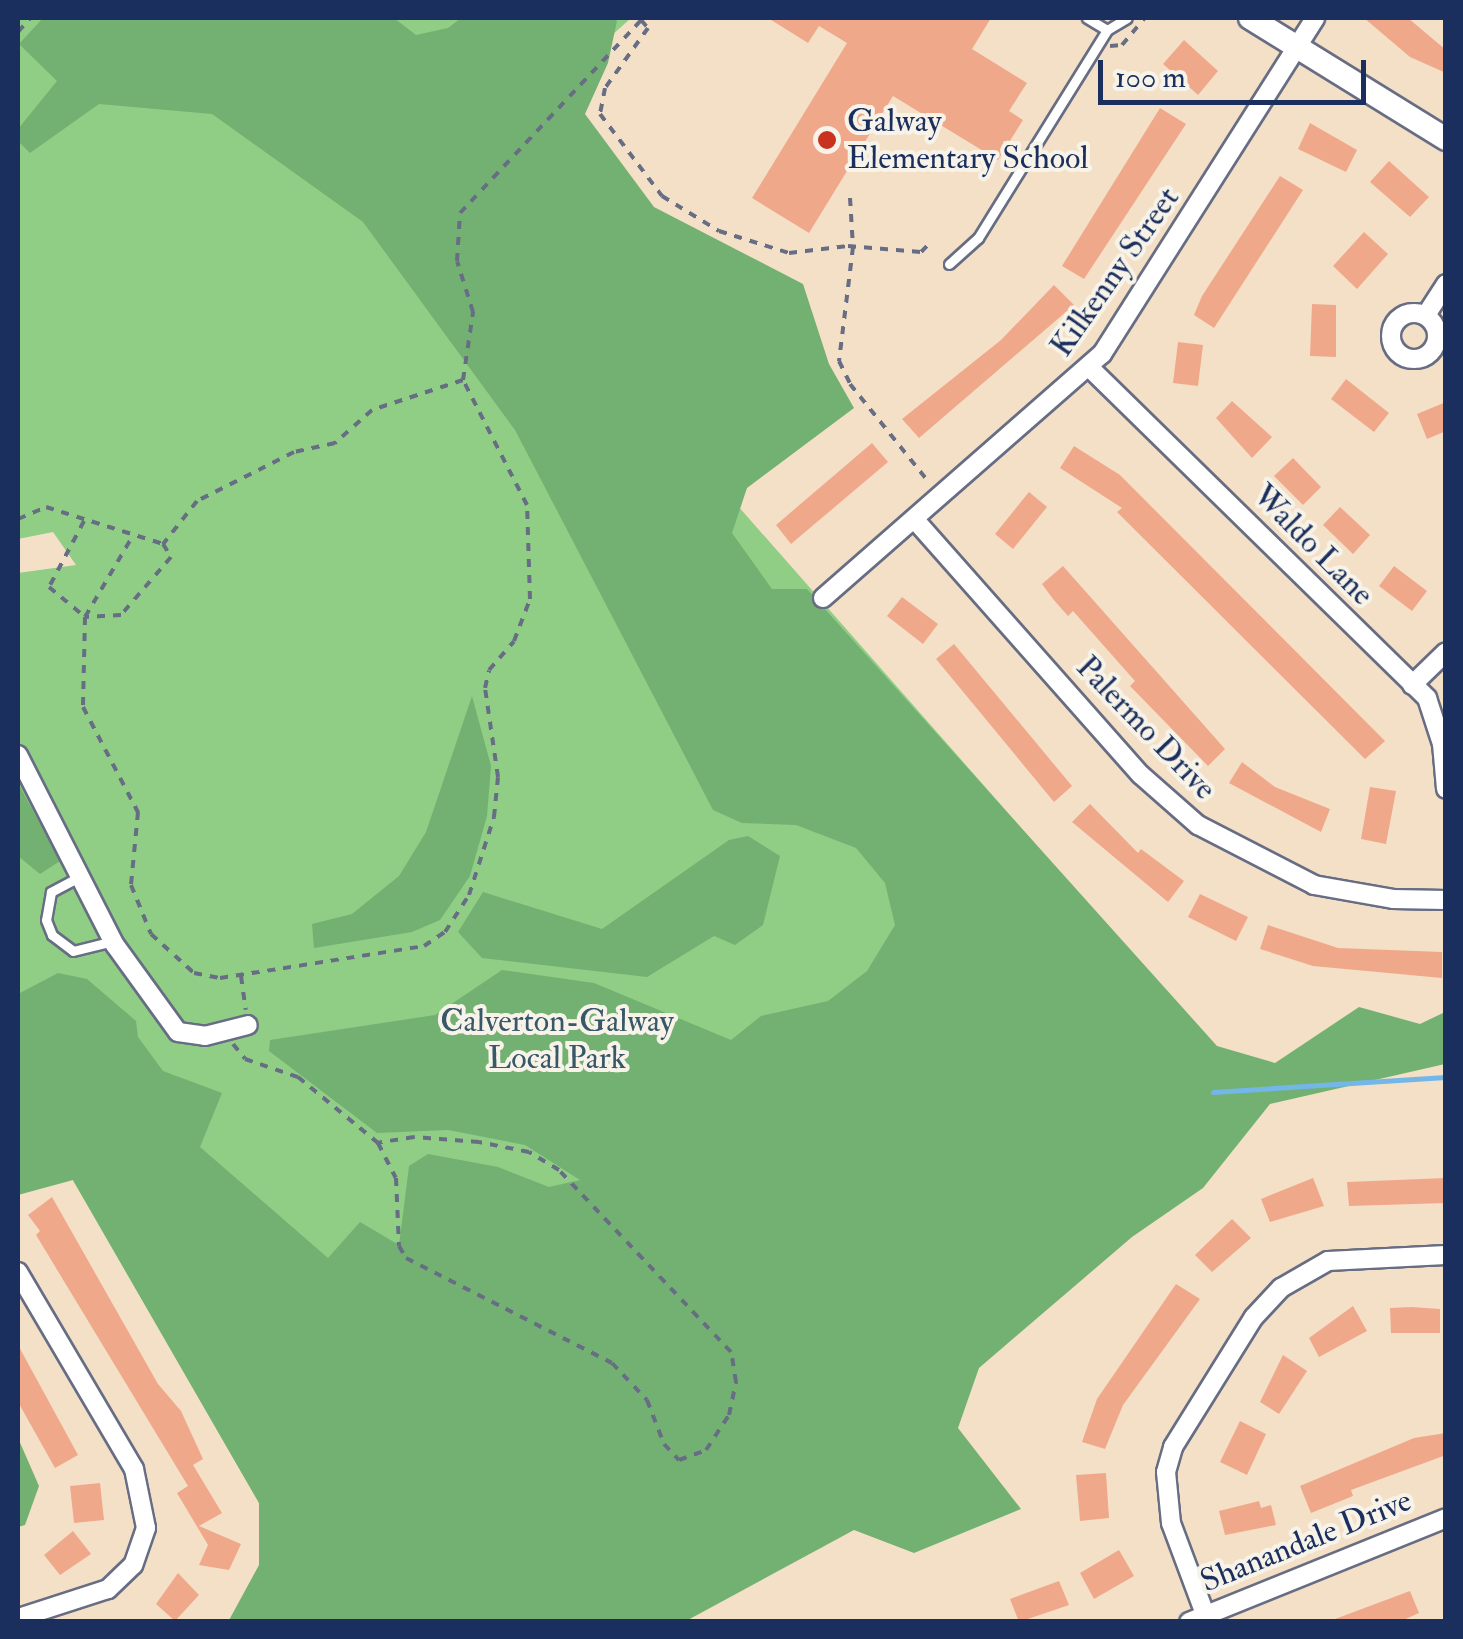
<!DOCTYPE html>
<html>
<head>
<meta charset="utf-8">
<style>
	body { margin:0 }
	#map { position:relative; width:1463px; height:1639px; overflow:hidden; background:#f4e0c7; font-family:"IM FELL Double Pica",serif }
	div>[style] { position:absolute }
	[style*='--x'] { left:calc(var(--x)*1px); top:calc(var(--y)*1px); width:calc(var(--w)*1px); rotate:calc(var(--a)*1deg) }
	.green>* { inset:0; background:#8fce84 }
	.forest>* { inset:0; background:#73b172 }
	.stream>* { height:5px; margin:-2.5px; padding:0 2.5px; transform-origin:2.5px; border-radius:2.5px; background:#73b6e8 }
	.building>* { inset:0; background:#f0a88b }
	.path>* { height:4px; margin-top:-2px; transform-origin:0; background:repeating-linear-gradient(90deg,#676d83 0 8px,transparent 0 16px) }
	.roads { filter:drop-shadow(2px 0 #676d83) drop-shadow(-2px 0 #676d83) drop-shadow(0 2px #676d83) drop-shadow(0 -2px #676d83) }
	.lane>* { height:9px; margin:-4.5px; padding:0 4.5px; transform-origin:4.5px; border-radius:4.5px; background:#fff }
	.street>* { height:18px; margin:-9px; padding:0 9px; transform-origin:9px; border-radius:9px; background:#fff }
	.street>.ring { margin:-9px; padding:0; box-sizing:content-box; background:none; border:18px solid #fff; border-radius:50% }
	.secondary>* { height:22px; margin:-11px; padding:0 11px; transform-origin:11px; border-radius:11px; background:#fff }
	.dots>* { width:28px; height:28px; translate:-50% -50%; box-sizing:border-box; border:5px solid #f7f3e8; border-radius:50% }
	span { translate:-50% -50%; white-space:nowrap; text-align:center; line-height:1.15; -webkit-text-stroke:8px #f7f3e8; paint-order:stroke }
	.poi-label { font-size:32px; color:#1b2f5e }
	.left { translate:0 -50%; text-align:left }
	.street-label { font-size:32px; color:#1b2f5e }
	.park-label { font-size:32px; color:#385768 }
	.frame { position:absolute; inset:0; border:20px solid #1b2f5e; pointer-events:none }
	.scale { position:absolute; left:1098px; top:60px; width:268px; height:45px; box-sizing:border-box; border:5px solid #1b2f5e; border-top:0; padding-left:12px; font-size:30px; line-height:35px; white-space:nowrap; color:#1b2f5e; -webkit-text-stroke:8px #f7f3e8; paint-order:stroke }
</style>
</head>
<body>
<div id="map">
	<div class="green">
		<i style="clip-path:polygon(18px 18px,631px 18px,451px 180px,1244px 1081px,327px 1621px,18px 1085px,18px 573px,76px 565px,53px 532px,18px 539px)"></i>
	</div>
	<div class="forest">
		<i style="clip-path:polygon(43px 18px,394px 18px,416px 35px,448px 28px,461px 18px,613px 18px,617px 21px,608px 63px,585px 114px,654px 207px,803px 284px,829px 364px,854px 408px,747px 488px,732px 533px,772px 589px,807px 589px,1217px 1046px,1275px 1063px,1359px 1007px,1420px 1024px,1445px 1012px,1445px 1064px,1270px 1104px,1203px 1188px,1132px 1237px,979px 1368px,958px 1428px,1021px 1509px,914px 1553px,854px 1530px,686px 1621px,228px 1622px,259px 1565px,259px 1503px,73px 1180px,18px 1195px,18px 994px,58px 973px,87px 979px,136px 1021px,138px 1037px,163px 1071px,222px 1093px,200px 1147px,328px 1258px,360px 1222px,399px 1245px,409px 1166px,428px 1154px,498px 1167px,549px 1187px,580px 1180px,525px 1145px,448px 1130px,377px 1133px,269px 1051px,270px 1040px,435px 1015px,502px 970px,594px 983px,731px 1040px,761px 1016px,828px 1001px,867px 971px,895px 925px,885px 883px,856px 848px,796px 825px,742px 823px,713px 810px,515px 430px,363px 222px,212px 114px,99px 104px,30px 153px,18px 141px,18px 129px,57px 81px,19px 44px)"></i>
		<i style="clip-path:polygon(472px 696px,491px 766px,487px 816px,470px 876px,440px 920px,412px 932px,314px 948px,312px 924px,352px 914px,399px 876px,426px 832px)"></i>
		<i style="clip-path:polygon(18px 783px,60px 861px,40px 874px,18px 856px)"></i>
		<i style="clip-path:polygon(748px 836px,780px 856px,763px 925px,735px 945px,714px 936px,647px 977px,482px 958px,458px 932px,483px 892px,602px 929px,729px 840px)"></i>
		<i style="clip-path:polygon(18px 1438px,39px 1486px,25px 1525px,18px 1527px)"></i>
	</div>
	<div class="stream">
		<i style="--x:1213;--y:1092;--w:233;--a:-3.7"></i>
	</div>
	<div class="building">
		<i style="clip-path:polygon(768px 18px,991px 18px,972px 49px,1027px 83px,1009px 111px,1023px 120px,998px 160px,893px 96px,809px 233px,752px 198px,847px 43px,819px 26px,808px 43px)"></i>
		<i style="clip-path:polygon(1364px 18px,1408px 18px,1446px 50px,1446px 73px,1410px 57px)"></i>
		<i style="clip-path:polygon(1184px 40px,1218px 71px,1198px 95px,1163px 64px)"></i>
		<i style="clip-path:polygon(1160px 108px,1186px 124px,1084px 279px,1062px 266px)"></i>
		<i style="clip-path:polygon(1310px 123px,1357px 150px,1346px 172px,1298px 149px)"></i>
		<i style="clip-path:polygon(1389px 161px,1429px 197px,1410px 217px,1370px 182px)"></i>
		<i style="clip-path:polygon(1280px 176px,1303px 190px,1214px 328px,1194px 315px,1202px 296px)"></i>
		<i style="clip-path:polygon(1364px 232px,1388px 254px,1357px 289px,1333px 266px)"></i>
		<i style="clip-path:polygon(1054px 285px,1074px 305px,919px 438px,902px 419px,1001px 340px)"></i>
		<i style="clip-path:polygon(1312px 304px,1336px 305px,1336px 357px,1310px 356px)"></i>
		<i style="clip-path:polygon(1178px 342px,1203px 345px,1198px 386px,1173px 383px)"></i>
		<i style="clip-path:polygon(1346px 379px,1389px 413px,1374px 432px,1331px 399px)"></i>
		<i style="clip-path:polygon(1232px 401px,1272px 437px,1252px 458px,1216px 418px)"></i>
		<i style="clip-path:polygon(1446px 402px,1446px 431px,1427px 439px,1417px 414px)"></i>
		<i style="clip-path:polygon(872px 443px,888px 462px,791px 544px,776px 525px)"></i>
		<i style="clip-path:polygon(1074px 446px,1120px 475px,1385px 741px,1365px 759px,1117px 512px,1122px 508px,1060px 468px)"></i>
		<i style="clip-path:polygon(1293px 458px,1321px 487px,1303px 505px,1274px 476px)"></i>
		<i style="clip-path:polygon(1029px 492px,1047px 507px,1013px 549px,995px 534px)"></i>
		<i style="clip-path:polygon(1340px 507px,1370px 535px,1353px 554px,1323px 525px)"></i>
		<i style="clip-path:polygon(1063px 566px,1225px 749px,1208px 766px,1130px 686px,1135px 681px,1073px 611px,1068px 616px,1053px 599px,1042px 584px)"></i>
		<i style="clip-path:polygon(1394px 566px,1427px 591px,1412px 611px,1379px 586px)"></i>
		<i style="clip-path:polygon(902px 597px,938px 624px,923px 644px,887px 616px)"></i>
		<i style="clip-path:polygon(954px 644px,1072px 786px,1054px 802px,936px 659px)"></i>
		<i style="clip-path:polygon(1242px 762px,1275px 787px,1330px 809px,1321px 832px,1229px 783px)"></i>
		<i style="clip-path:polygon(1370px 787px,1396px 791px,1386px 844px,1361px 839px)"></i>
		<i style="clip-path:polygon(1090px 804px,1138px 853px,1141px 849px,1184px 881px,1168px 902px,1072px 822px)"></i>
		<i style="clip-path:polygon(1200px 894px,1248px 917px,1236px 941px,1188px 917px)"></i>
		<i style="clip-path:polygon(1268px 925px,1338px 948px,1442px 952px,1442px 978px,1313px 966px,1260px 949px)"></i>
		<i style="clip-path:polygon(1313px 1178px,1324px 1206px,1270px 1222px,1261px 1199px)"></i>
		<i style="clip-path:polygon(1446px 1178px,1446px 1203px,1349px 1206px,1347px 1182px)"></i>
		<i style="clip-path:polygon(52px 1197px,158px 1384px,181px 1411px,203px 1459px,193px 1465px,222px 1513px,199px 1526px,241px 1544px,229px 1570px,199px 1565px,208px 1545px,177px 1493px,188px 1486px,36px 1235px,40px 1231px,28px 1215px)"></i>
		<i style="clip-path:polygon(1232px 1219px,1251px 1238px,1212px 1272px,1195px 1255px)"></i>
		<i style="clip-path:polygon(1176px 1284px,1200px 1299px,1123px 1405px,1105px 1449px,1082px 1442px,1097px 1399px)"></i>
		<i style="clip-path:polygon(1353px 1306px,1367px 1331px,1319px 1357px,1309px 1338px)"></i>
		<i style="clip-path:polygon(1412px 1307px,1440px 1309px,1440px 1333px,1391px 1333px,1390px 1308px)"></i>
		<i style="clip-path:polygon(18px 1345px,78px 1455px,55px 1468px,18px 1402px)"></i>
		<i style="clip-path:polygon(1283px 1355px,1307px 1371px,1279px 1414px,1260px 1402px)"></i>
		<i style="clip-path:polygon(1240px 1421px,1266px 1434px,1247px 1475px,1220px 1462px)"></i>
		<i style="clip-path:polygon(1446px 1433px,1446px 1455px,1351px 1490px,1353px 1496px,1311px 1513px,1300px 1486px,1414px 1438px)"></i>
		<i style="clip-path:polygon(1106px 1473px,1109px 1518px,1080px 1521px,1076px 1475px)"></i>
		<i style="clip-path:polygon(100px 1483px,104px 1520px,74px 1523px,70px 1486px)"></i>
		<i style="clip-path:polygon(1259px 1501px,1261px 1508px,1271px 1505px,1276px 1525px,1225px 1535px,1219px 1511px)"></i>
		<i style="clip-path:polygon(73px 1531px,91px 1554px,60px 1575px,44px 1555px)"></i>
		<i style="clip-path:polygon(1119px 1550px,1134px 1576px,1094px 1599px,1080px 1573px)"></i>
		<i style="clip-path:polygon(178px 1573px,199px 1595px,175px 1621px,156px 1604px)"></i>
		<i style="clip-path:polygon(1059px 1581px,1069px 1605px,1019px 1622px,1010px 1599px)"></i>
		<i style="clip-path:polygon(1410px 1591px,1419px 1613px,1399px 1622px,1327px 1622px)"></i>
	</div>
	<div class="path">
		<i style="--x:641;--y:20;--w:11;--a:49"></i>
		<i style="--x:648;--y:28;--w:74;--a:125.6"></i>
		<i style="--x:605;--y:88;--w:26;--a:101"></i>
		<i style="--x:600;--y:114;--w:103;--a:52.9"></i>
		<i style="--x:662;--y:196;--w:67;--a:31.6"></i>
		<i style="--x:719;--y:231;--w:73;--a:17.4"></i>
		<i style="--x:789;--y:253;--w:59;--a:-6.8"></i>
		<i style="--x:848;--y:246;--w:73;--a:4.7"></i>
		<i style="--x:921;--y:252;--w:10;--a:-45"></i>
		<i style="--x:18;--y:32;--w:18;--a:-49"></i>
		<i style="--x:1110;--y:46;--w:12;--a:-5"></i>
		<i style="--x:1122;--y:45;--w:35;--a:-50"></i>
		<i style="--x:850;--y:198;--w:49;--a:86.5"></i>
		<i style="--x:853;--y:247;--w:115;--a:97"></i>
		<i style="--x:839;--y:361;--w:25;--a:64"></i>
		<i style="--x:850;--y:384;--w:124;--a:51.2"></i>
		<i style="--x:463;--y:380;--w:69;--a:-81.6"></i>
		<i style="--x:473;--y:312;--w:53;--a:-107.4"></i>
		<i style="--x:457;--y:261;--w:48;--a:-86.4"></i>
		<i style="--x:460;--y:213;--w:267;--a:-46.8"></i>
		<i style="--x:18;--y:519;--w:30;--a:-23"></i>
		<i style="--x:46;--y:507;--w:123;--a:17.5"></i>
		<i style="--x:163;--y:544;--w:15;--a:58"></i>
		<i style="--x:171;--y:557;--w:77;--a:130.8"></i>
		<i style="--x:121;--y:615;--w:36;--a:177"></i>
		<i style="--x:85;--y:617;--w:90;--a:91.3"></i>
		<i style="--x:83;--y:707;--w:119;--a:62.4"></i>
		<i style="--x:138;--y:812;--w:73;--a:95.5"></i>
		<i style="--x:131;--y:885;--w:53;--a:67.8"></i>
		<i style="--x:151;--y:934;--w:58;--a:42.2"></i>
		<i style="--x:194;--y:973;--w:26;--a:11"></i>
		<i style="--x:220;--y:978;--w:206;--a:-8.9"></i>
		<i style="--x:424;--y:946;--w:25;--a:-34"></i>
		<i style="--x:445;--y:932;--w:44;--a:-57"></i>
		<i style="--x:469;--y:895;--w:82;--a:-72.2"></i>
		<i style="--x:494;--y:817;--w:40;--a:-84.3"></i>
		<i style="--x:498;--y:777;--w:90;--a:-98.3"></i>
		<i style="--x:485;--y:688;--w:18;--a:-77"></i>
		<i style="--x:489;--y:670;--w:38;--a:-49"></i>
		<i style="--x:514;--y:641;--w:45;--a:-69.1"></i>
		<i style="--x:530;--y:599;--w:94;--a:-91.8"></i>
		<i style="--x:527;--y:505;--w:140;--a:-117.1"></i>
		<i style="--x:463;--y:380;--w:96;--a:161.8"></i>
		<i style="--x:372;--y:410;--w:50;--a:138.3"></i>
		<i style="--x:335;--y:443;--w:42;--a:167.6"></i>
		<i style="--x:294;--y:452;--w:109;--a:153.2"></i>
		<i style="--x:197;--y:501;--w:55;--a:128.3"></i>
		<i style="--x:84;--y:521;--w:75;--a:117.9"></i>
		<i style="--x:49;--y:587;--w:47;--a:39.8"></i>
		<i style="--x:85;--y:617;--w:91;--a:-59.5"></i>
		<i style="--x:241;--y:976;--w:34;--a:82"></i>
		<i style="--x:233;--y:1044;--w:19;--a:51"></i>
		<i style="--x:245;--y:1059;--w:56;--a:18.8"></i>
		<i style="--x:298;--y:1077;--w:104;--a:39.5"></i>
		<i style="--x:378;--y:1143;--w:39;--a:63"></i>
		<i style="--x:396;--y:1178;--w:68;--a:87.5"></i>
		<i style="--x:399;--y:1246;--w:14;--a:60"></i>
		<i style="--x:406;--y:1258;--w:231;--a:27"></i>
		<i style="--x:612;--y:1363;--w:51;--a:46.6"></i>
		<i style="--x:647;--y:1400;--w:47;--a:68.9"></i>
		<i style="--x:664;--y:1444;--w:22;--a:47"></i>
		<i style="--x:679;--y:1460;--w:29;--a:-20"></i>
		<i style="--x:706;--y:1450;--w:42;--a:-56.7"></i>
		<i style="--x:729;--y:1415;--w:34;--a:-78"></i>
		<i style="--x:736;--y:1382;--w:30;--a:-99"></i>
		<i style="--x:731;--y:1352;--w:250;--a:-133.4"></i>
		<i style="--x:559;--y:1170;--w:35;--a:-149"></i>
		<i style="--x:529;--y:1152;--w:51;--a:-168.7"></i>
		<i style="--x:479;--y:1142;--w:65;--a:-175.6"></i>
		<i style="--x:414;--y:1137;--w:36;--a:171"></i>
	</div>
	<div class="roads">
		<div class="lane">
			<i style="--x:1087;--y:18;--w:23;--a:31"></i>
			<i style="--x:949;--y:264;--w:39;--a:-42"></i>
			<i style="--x:978;--y:238;--w:245;--a:-58.2"></i>
			<i style="--x:1107;--y:30;--w:23;--a:-31"></i>
			<i style="--x:79;--y:877;--w:32;--a:152"></i>
			<i style="--x:51;--y:892;--w:28;--a:100"></i>
			<i style="--x:46;--y:920;--w:16;--a:68"></i>
			<i style="--x:52;--y:935;--w:26;--a:37"></i>
			<i style="--x:73;--y:951;--w:41;--a:-14"></i>
		</div>
		<div class="street">
			<i class="ring" style="left:1391px;top:313px;width:28px;height:28px"></i>
			<i style="--x:1426;--y:315;--w:37;--a:-57"></i>
			<i style="--x:1090;--y:368;--w:472;--a:44.4"></i>
			<i style="--x:1427;--y:698;--w:48;--a:71.9"></i>
			<i style="--x:1442;--y:744;--w:45;--a:84.9"></i>
			<i style="--x:916;--y:521;--w:339;--a:48.5"></i>
			<i style="--x:1141;--y:775;--w:76;--a:41.3"></i>
			<i style="--x:1198;--y:825;--w:131;--a:27.3"></i>
			<i style="--x:1314;--y:885;--w:80;--a:10"></i>
			<i style="--x:1393;--y:899;--w:53;--a:1.1"></i>
			<i style="--x:823;--y:598;--w:371;--a:-41.2"></i>
			<i style="--x:1102;--y:354;--w:398;--a:-57.6"></i>
			<i style="--x:1412;--y:685;--w:47;--a:-44.1"></i>
			<i style="--x:18;--y:755;--w:213;--a:63"></i>
			<i style="--x:115;--y:945;--w:107;--a:54.1"></i>
			<i style="--x:178;--y:1032;--w:27;--a:8"></i>
			<i style="--x:205;--y:1036;--w:44;--a:-14.3"></i>
			<i style="--x:18;--y:1272;--w:229;--a:59.5"></i>
			<i style="--x:134;--y:1469;--w:60;--a:78.5"></i>
			<i style="--x:146;--y:1528;--w:39;--a:109"></i>
			<i style="--x:133;--y:1565;--w:35;--a:136"></i>
			<i style="--x:108;--y:1589;--w:95;--a:162.1"></i>
			<i style="--x:1205;--y:1614;--w:97;--a:-110.5"></i>
			<i style="--x:1171;--y:1523;--w:51;--a:-95.6"></i>
			<i style="--x:1166;--y:1472;--w:26;--a:-74"></i>
			<i style="--x:1173;--y:1447;--w:153;--a:-58.1"></i>
			<i style="--x:1254;--y:1317;--w:40;--a:-47"></i>
			<i style="--x:1281;--y:1288;--w:54;--a:-29.9"></i>
			<i style="--x:1328;--y:1261;--w:118;--a:-2.9"></i>
			<i style="--x:1189;--y:1622;--w:277;--a:-22"></i>
		</div>
		<div class="secondary">
			<i style="--x:1250;--y:18;--w:230;--a:31.7"></i>
		</div>
	</div>
	<div class="dots">
		<i style="left:827px;top:140px;background:#c8321e"></i>
	</div>
	<div class="poi-label">
		<span class="left" style="left:847px;top:140px">Galway<br>Elementary School</span>
	</div>
	<div class="street-label">
		<span style="left:1115px;top:272px;rotate:-55deg">Kilkenny Street</span>
		<span style="left:1313px;top:545px;rotate:45deg">Waldo Lane</span>
		<span style="left:1146px;top:728px;rotate:46deg">Palermo Drive</span>
		<span style="left:1306px;top:1541px;rotate:-22deg">Shanandale Drive</span>
	</div>
	<div class="park-label">
		<span style="left:557px;top:1040px">Calverton-Galway<br>Local Park</span>
	</div>
	<div class="frame"></div>
	<div class="scale">100 m</div>
</div>
</body>
</html>
